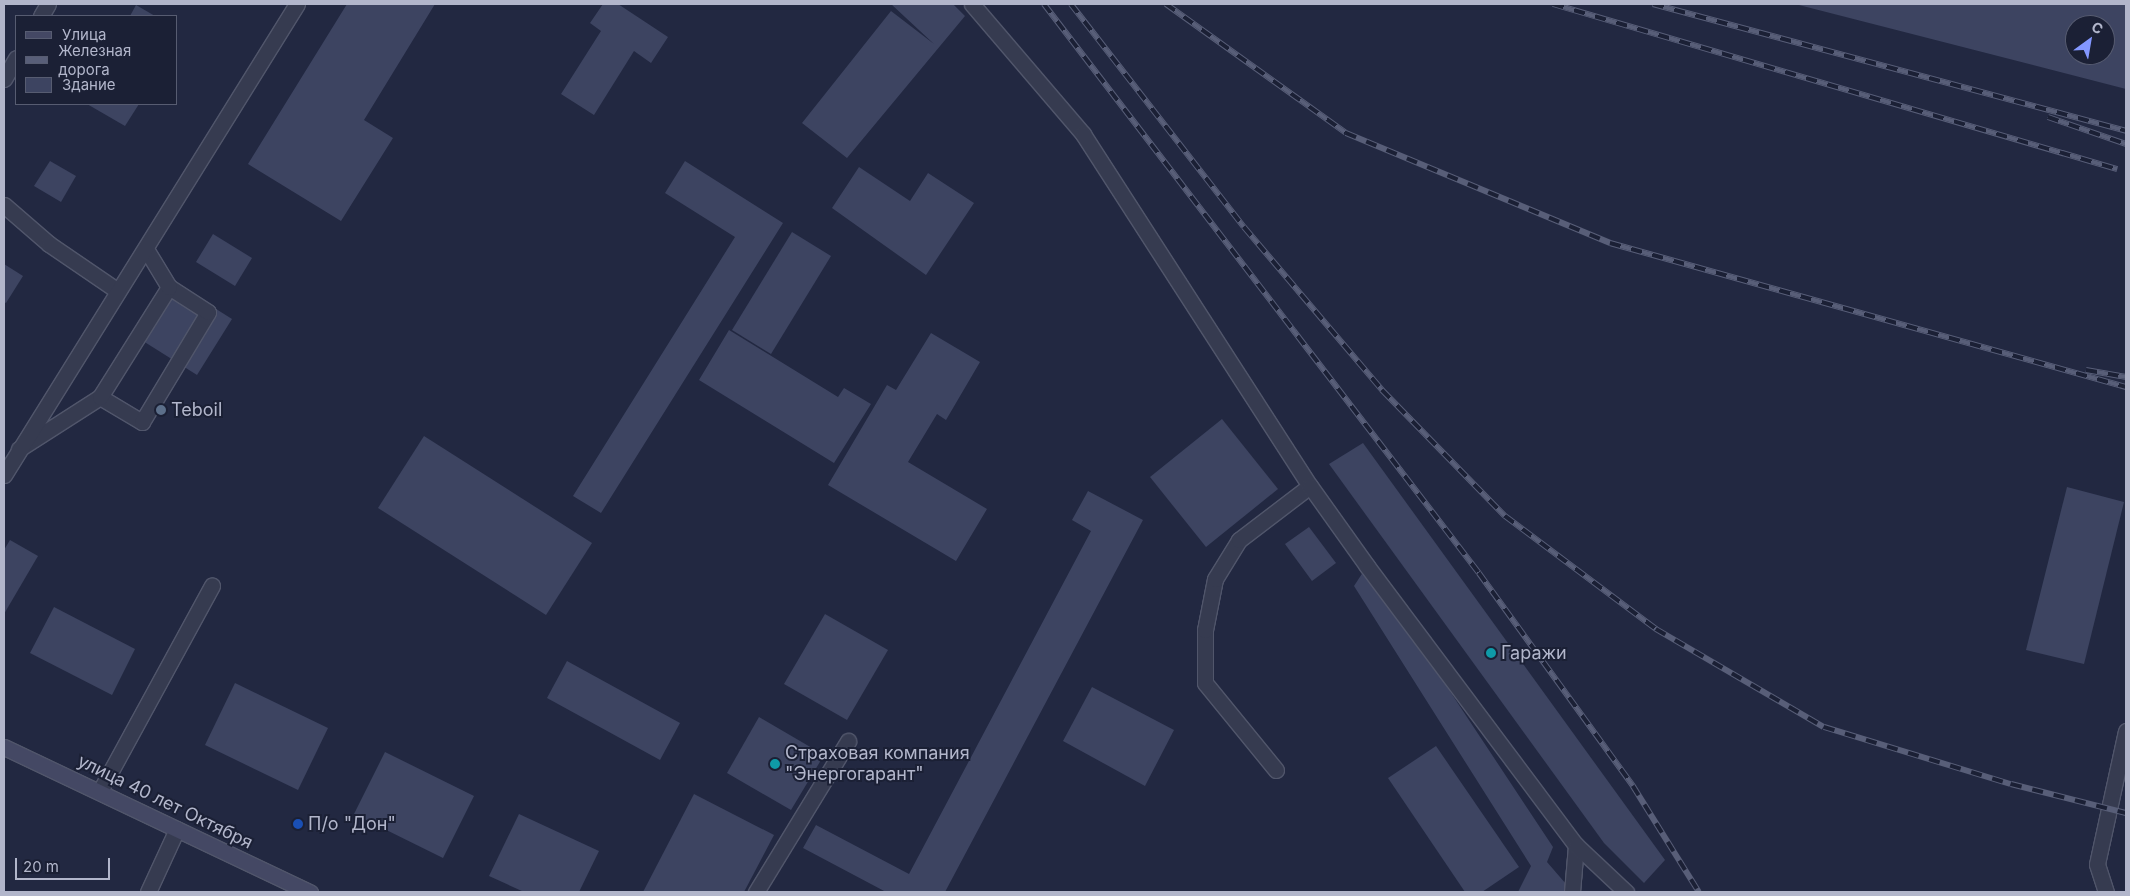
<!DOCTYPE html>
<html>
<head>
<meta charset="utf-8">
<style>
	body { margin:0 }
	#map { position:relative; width:2130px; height:896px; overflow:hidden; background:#222841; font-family:Inter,sans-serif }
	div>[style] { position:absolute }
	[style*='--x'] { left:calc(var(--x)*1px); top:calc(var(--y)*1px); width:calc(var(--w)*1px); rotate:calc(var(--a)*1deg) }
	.building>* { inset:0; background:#3d4461 }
	.roads { filter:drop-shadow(1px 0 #51566b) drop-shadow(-1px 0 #51566b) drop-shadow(0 1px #51566b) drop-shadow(0 -1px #51566b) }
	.lane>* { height:15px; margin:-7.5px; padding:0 7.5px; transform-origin:7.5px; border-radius:7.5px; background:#363b50 }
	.street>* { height:15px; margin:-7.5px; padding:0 7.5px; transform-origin:7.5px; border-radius:7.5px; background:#363b50 }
	.secondary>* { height:15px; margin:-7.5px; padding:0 7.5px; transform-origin:7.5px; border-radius:7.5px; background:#444864 }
	.rail>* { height:5.5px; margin-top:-2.75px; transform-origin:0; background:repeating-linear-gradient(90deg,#1b2035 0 11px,#585e78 0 22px); box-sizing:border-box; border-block:1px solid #585e78 }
	.dots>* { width:14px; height:14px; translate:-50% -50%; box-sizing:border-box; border:2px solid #1b2035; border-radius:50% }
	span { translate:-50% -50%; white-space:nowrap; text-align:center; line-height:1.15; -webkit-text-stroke:4px #1b2035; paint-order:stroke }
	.poi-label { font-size:18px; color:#b2b6cb }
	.left { translate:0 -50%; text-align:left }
	.street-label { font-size:18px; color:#b2b6cb }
	.frame { position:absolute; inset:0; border:5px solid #b2b6cb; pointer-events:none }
	.legend { position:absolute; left:15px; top:15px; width:162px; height:90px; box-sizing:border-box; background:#1b2035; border:1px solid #575c71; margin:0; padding:6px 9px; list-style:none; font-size:15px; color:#b2b6cb }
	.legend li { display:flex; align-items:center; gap:10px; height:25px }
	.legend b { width:25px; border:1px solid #575c71 }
	.north { position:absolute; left:2065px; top:15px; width:50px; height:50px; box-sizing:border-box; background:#1b2035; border:1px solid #575c71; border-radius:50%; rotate:32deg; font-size:14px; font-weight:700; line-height:20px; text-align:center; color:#b2b6cb }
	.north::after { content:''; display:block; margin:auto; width:18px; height:22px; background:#8397ff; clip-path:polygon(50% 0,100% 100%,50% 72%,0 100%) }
	.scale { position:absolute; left:15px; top:858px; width:95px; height:22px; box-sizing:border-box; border:2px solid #b2b6cb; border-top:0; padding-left:6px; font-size:15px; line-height:18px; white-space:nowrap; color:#b2b6cb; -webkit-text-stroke:4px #1b2035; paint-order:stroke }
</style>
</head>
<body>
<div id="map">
	<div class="building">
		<i style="clip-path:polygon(347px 4px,435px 4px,364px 120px,393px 138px,341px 221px,248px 164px)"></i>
		<i style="clip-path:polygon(603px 4px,618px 4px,668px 37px,651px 63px,634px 51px,594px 115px,561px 94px,601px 31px,590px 23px)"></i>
		<i style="clip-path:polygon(891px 4px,953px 4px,965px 16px,847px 158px,802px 123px,891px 11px,934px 44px)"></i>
		<i style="clip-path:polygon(evenodd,1795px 4px,2126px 4px,2126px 89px,1795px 4px,2075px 25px,2105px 25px,2105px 55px,2075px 55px,2075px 25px)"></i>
		<i style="clip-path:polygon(136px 5px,155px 16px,130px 16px)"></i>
		<i style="clip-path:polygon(87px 104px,139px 104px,125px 126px)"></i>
		<i style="clip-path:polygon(50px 161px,76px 176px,61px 202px,34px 186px)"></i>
		<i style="clip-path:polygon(685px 161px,783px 223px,601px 513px,573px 496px,735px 237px,665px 193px)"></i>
		<i style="clip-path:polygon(859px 167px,910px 201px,928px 173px,974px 203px,926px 275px,832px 208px)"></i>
		<i style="clip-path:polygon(792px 232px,831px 256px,771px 354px,732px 330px)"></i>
		<i style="clip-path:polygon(213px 234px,252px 258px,235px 286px,196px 262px)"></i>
		<i style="clip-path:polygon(4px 264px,23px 276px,6px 303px,4px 302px)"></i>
		<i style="clip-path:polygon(178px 285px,232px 319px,197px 375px,143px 341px)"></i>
		<i style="clip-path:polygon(729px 330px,838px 397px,844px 388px,871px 404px,834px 463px,699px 380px)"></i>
		<i style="clip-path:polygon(931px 333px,980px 362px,946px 420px,937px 414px,908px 462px,987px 509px,956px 561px,828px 485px,887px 385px,896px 390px)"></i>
		<i style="clip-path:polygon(1222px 419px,1278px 489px,1206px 547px,1150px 477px)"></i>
		<i style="clip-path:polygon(424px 436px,592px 543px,546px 615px,378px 508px)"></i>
		<i style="clip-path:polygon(1363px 443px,1665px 860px,1644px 883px,1604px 843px,1329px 464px)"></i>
		<i style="clip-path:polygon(2067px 487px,2124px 502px,2084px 664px,2026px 650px)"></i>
		<i style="clip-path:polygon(1088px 491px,1143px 520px,945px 892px,886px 892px,803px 848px,816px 825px,909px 874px,1091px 531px,1072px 520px)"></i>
		<i style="clip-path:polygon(1309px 527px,1336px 563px,1312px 581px,1285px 544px)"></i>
		<i style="clip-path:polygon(10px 540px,38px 556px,4px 614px,4px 550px)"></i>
		<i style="clip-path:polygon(1367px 566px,1553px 847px,1547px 862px,1566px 884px,1565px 892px,1518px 892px,1531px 866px,1354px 586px)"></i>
		<i style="clip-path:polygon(54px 607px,135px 649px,112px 695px,30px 653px)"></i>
		<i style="clip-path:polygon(825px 614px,888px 650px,847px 720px,784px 684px)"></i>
		<i style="clip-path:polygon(567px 661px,680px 723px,660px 760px,547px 698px)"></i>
		<i style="clip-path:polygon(235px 683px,328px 728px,298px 790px,205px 745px)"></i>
		<i style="clip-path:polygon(1092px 687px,1174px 730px,1145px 786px,1063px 741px)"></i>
		<i style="clip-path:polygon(759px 717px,824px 755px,791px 810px,727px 773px)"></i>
		<i style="clip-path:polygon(1436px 746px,1519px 867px,1482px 892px,1465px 892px,1388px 778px)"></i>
		<i style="clip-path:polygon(385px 752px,474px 796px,443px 858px,354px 814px)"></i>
		<i style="clip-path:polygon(694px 794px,774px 835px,744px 892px,643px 892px)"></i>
		<i style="clip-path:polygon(519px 814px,599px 851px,579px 892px,524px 892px,489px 876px)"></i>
	</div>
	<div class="roads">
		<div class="lane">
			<i style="--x:41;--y:16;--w:14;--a:-60"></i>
			<i style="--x:4;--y:79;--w:24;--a:-60"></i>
			<i style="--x:4;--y:205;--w:60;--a:40.9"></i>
			<i style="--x:49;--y:244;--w:83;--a:34.3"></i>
			<i style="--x:100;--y:397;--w:49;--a:30.8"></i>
			<i style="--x:142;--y:422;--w:128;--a:-59"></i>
			<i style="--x:208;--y:312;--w:46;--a:-147.3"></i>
			<i style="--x:19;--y:449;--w:96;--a:-32.7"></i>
			<i style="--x:100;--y:397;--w:130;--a:-57.9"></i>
			<i style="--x:169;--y:287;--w:44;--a:-121.2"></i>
			<i style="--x:1276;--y:770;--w:112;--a:-129.2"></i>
			<i style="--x:1205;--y:683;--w:53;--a:-90"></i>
			<i style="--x:1205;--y:630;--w:52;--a:-78.9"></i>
			<i style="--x:1215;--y:579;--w:46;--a:-58.4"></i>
			<i style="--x:1239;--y:540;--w:89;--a:-37.3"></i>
			<i style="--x:100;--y:791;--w:234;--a:-61.4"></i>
			<i style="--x:756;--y:892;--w:177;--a:-58.6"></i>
			<i style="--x:1572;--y:892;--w:47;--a:-85.1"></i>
			<i style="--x:2106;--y:892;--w:29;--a:-108"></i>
			<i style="--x:2097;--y:864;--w:136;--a:-77.7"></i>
		</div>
		<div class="street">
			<i style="--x:972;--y:4;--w:171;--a:49.5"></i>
			<i style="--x:1083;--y:134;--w:419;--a:57.2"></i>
			<i style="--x:1310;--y:486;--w:98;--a:54.5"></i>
			<i style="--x:1367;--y:566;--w:349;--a:53.2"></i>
			<i style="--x:1576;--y:845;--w:69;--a:43.2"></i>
			<i style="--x:4;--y:475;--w:555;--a:-58.12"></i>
			<i style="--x:148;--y:892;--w:69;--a:-65.3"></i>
		</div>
		<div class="secondary">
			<i style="--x:4;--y:747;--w:339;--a:25.4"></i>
		</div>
	</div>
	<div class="rail">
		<i style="--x:1044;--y:4;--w:716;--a:52.6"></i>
		<i style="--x:1479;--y:573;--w:263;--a:54.1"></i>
		<i style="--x:1633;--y:786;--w:125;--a:58.1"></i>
		<i style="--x:1071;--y:4;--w:282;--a:52.2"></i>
		<i style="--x:1244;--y:227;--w:214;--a:49.7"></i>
		<i style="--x:1382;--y:390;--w:176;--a:45.7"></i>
		<i style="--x:1505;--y:516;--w:189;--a:36.8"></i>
		<i style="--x:1656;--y:629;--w:194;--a:30.3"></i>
		<i style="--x:1824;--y:727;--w:195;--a:17"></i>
		<i style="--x:2011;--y:784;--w:119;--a:14.2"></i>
		<i style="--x:1166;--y:4;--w:221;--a:35.6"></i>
		<i style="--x:1346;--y:133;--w:286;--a:22.6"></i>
		<i style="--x:1610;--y:243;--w:536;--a:15.59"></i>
		<i style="--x:1553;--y:4;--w:588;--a:16.31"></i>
		<i style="--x:1653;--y:4;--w:490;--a:15"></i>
		<i style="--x:2048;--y:117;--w:83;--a:19.1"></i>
		<i style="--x:2086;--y:370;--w:41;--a:9.9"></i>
	</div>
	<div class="dots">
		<i style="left:161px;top:410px;background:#5c6f8a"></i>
		<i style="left:1491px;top:653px;background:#0f9aa8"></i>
		<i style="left:775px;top:764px;background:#0f9aa8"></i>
		<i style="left:298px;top:824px;background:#1a4fb4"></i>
	</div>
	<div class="poi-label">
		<span class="left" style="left:171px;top:410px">Teboil</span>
		<span class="left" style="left:1501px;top:653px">Гаражи</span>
		<span class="left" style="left:785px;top:764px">Страховая компания<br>"Энергогарант"</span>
		<span class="left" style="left:308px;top:824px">П/о "Дон"</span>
	</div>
	<div class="street-label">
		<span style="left:165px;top:802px;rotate:26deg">улица 40 лет Октября</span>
	</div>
	<div class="frame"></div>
	<ul class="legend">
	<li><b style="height:6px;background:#444864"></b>Улица</li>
	<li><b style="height:6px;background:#585e78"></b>Железная дорога</li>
	<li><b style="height:14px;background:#3d4461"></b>Здание</li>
	</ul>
	<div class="north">С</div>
	<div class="scale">20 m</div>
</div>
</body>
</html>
